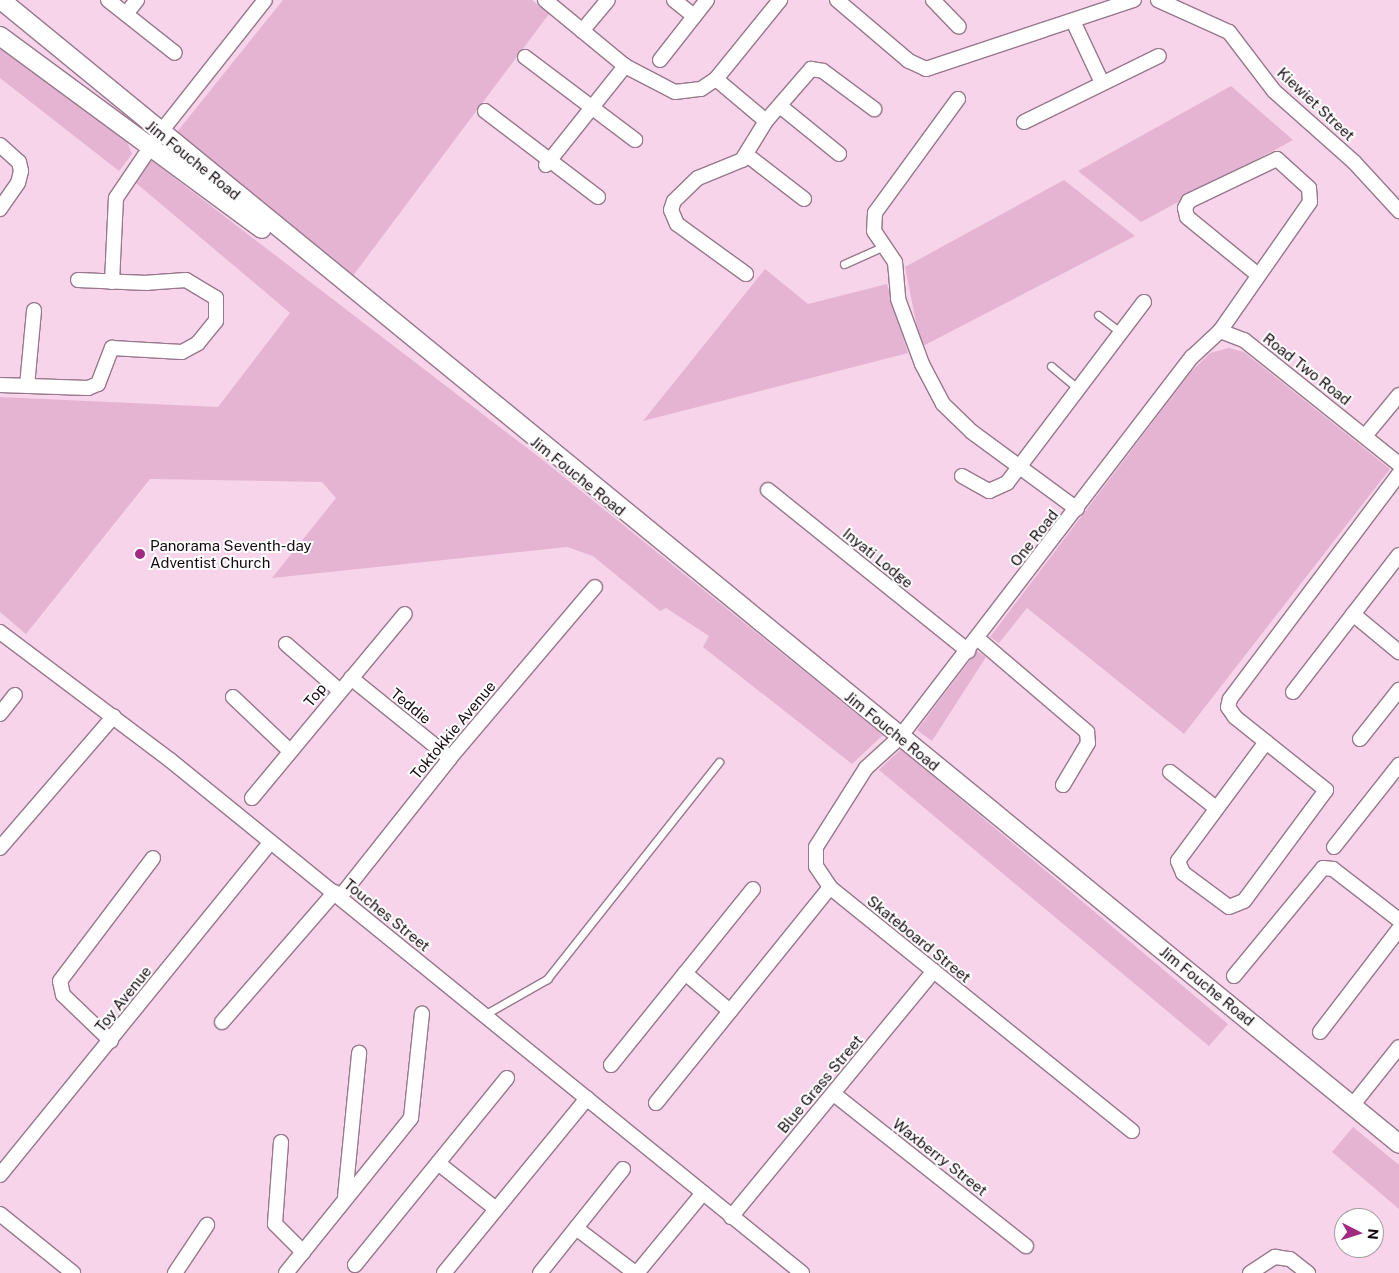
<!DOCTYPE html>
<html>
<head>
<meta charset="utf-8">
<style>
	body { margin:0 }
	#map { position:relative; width:1399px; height:1273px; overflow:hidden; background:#f7d4e9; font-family:"Public Sans",sans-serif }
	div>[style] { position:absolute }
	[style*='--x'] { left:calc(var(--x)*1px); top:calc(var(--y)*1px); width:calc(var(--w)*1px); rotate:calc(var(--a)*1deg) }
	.green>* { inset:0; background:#e5b4d3 }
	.roads { filter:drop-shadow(1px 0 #97788c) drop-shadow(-1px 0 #97788c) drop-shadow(0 1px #97788c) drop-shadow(0 -1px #97788c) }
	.service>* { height:7px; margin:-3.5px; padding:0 3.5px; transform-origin:3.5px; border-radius:3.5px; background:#fff }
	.minor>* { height:14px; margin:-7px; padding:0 7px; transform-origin:7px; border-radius:7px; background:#fff }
	.tertiary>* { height:18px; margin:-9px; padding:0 9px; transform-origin:9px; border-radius:9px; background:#fff }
	.dots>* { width:14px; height:14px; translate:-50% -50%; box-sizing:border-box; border:2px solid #fff; border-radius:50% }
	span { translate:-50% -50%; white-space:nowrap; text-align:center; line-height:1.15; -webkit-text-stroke:4px #fff; paint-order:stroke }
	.street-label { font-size:15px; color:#150a11 }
	.poi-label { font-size:15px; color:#150a11 }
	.left { translate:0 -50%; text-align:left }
	.north { position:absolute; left:1334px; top:1208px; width:50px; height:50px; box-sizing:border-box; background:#fff; border:1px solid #a19da0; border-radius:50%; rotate:95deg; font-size:14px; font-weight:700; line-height:20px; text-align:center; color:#150a11 }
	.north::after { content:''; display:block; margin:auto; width:18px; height:22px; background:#a22a82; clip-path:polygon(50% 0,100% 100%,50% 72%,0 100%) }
</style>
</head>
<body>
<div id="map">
	<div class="green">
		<i style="clip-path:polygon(283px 0,532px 0,549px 14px,352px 277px,177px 132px)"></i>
		<i style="clip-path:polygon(0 47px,125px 137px,132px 154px,119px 171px,0 78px)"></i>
		<i style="clip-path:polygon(1231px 86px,1293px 140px,1141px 222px,1078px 171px)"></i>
		<i style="clip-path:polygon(151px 160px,544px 461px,883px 735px,852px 764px,703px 647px,709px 636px,666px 608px,660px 611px,593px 556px,567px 547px,272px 578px,336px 498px,322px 482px,150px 479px,26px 634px,0 612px,0 397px,218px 407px,290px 313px,136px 183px)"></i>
		<i style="clip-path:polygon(1064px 180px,1135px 236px,921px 347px,905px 267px)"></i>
		<i style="clip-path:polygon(765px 269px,808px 304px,887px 284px,908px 353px,643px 421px)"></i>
		<i style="clip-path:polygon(1229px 348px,1244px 352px,1390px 469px,1184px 734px,1027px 608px,999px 643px,990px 637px,1190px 373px,1210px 353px)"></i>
		<i style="clip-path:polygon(977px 651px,986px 657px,932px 741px,917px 730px)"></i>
		<i style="clip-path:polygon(901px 749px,1228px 1024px,1209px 1046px,879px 770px)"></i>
		<i style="clip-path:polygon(1353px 1127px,1399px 1165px,1399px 1209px,1332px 1152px)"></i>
	</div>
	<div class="roads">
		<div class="service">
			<i style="--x:844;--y:264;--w:42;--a:-24.1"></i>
			<i style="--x:1098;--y:315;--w:29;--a:38"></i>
			<i style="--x:1051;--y:366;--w:35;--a:40"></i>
			<i style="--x:484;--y:1015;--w:73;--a:-29.7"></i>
			<i style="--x:547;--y:979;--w:277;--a:-51.6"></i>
		</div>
		<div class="minor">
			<i style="--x:108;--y:0;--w:85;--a:38.3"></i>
			<i style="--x:545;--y:0;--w:104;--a:39.5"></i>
			<i style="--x:625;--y:66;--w:56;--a:27.5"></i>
			<i style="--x:675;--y:92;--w:26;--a:-7"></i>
			<i style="--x:701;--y:89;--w:18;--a:-34"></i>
			<i style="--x:716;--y:79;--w:102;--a:-51"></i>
			<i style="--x:674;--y:0;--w:26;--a:39"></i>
			<i style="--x:837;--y:0;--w:94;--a:40.3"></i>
			<i style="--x:909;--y:61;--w:19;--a:25"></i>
			<i style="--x:926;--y:69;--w:219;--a:-18.4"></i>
			<i style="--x:933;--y:0;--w:37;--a:46"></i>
			<i style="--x:1158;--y:0;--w:78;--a:24.3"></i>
			<i style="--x:1229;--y:32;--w:74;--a:52.7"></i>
			<i style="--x:1274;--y:91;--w:107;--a:41.6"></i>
			<i style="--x:1354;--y:162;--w:67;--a:47.4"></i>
			<i style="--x:126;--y:14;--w:18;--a:-52"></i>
			<i style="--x:1073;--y:21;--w:68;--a:64.9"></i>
			<i style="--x:582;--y:31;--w:40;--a:-50"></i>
			<i style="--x:525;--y:57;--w:138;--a:37"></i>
			<i style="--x:660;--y:60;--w:76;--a:-51.9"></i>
			<i style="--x:716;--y:79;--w:65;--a:40"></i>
			<i style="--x:958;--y:99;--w:141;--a:126.1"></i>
			<i style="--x:875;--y:213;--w:18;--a:93"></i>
			<i style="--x:874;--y:231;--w:37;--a:56"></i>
			<i style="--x:895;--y:262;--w:37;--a:85"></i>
			<i style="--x:898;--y:299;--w:69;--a:69.7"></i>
			<i style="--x:922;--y:364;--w:45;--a:62.3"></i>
			<i style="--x:943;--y:404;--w:40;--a:44"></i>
			<i style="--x:972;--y:432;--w:130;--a:36.3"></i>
			<i style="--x:780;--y:106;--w:76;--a:39.1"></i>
			<i style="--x:485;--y:111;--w:142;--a:37.3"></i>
			<i style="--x:1024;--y:122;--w:150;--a:-26.1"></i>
			<i style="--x:0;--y:145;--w:25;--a:42"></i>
			<i style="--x:19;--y:162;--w:9;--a:77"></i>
			<i style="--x:21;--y:171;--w:12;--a:104"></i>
			<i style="--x:18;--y:183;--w:32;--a:125"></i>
			<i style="--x:747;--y:155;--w:72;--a:37.7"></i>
			<i style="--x:546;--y:165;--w:127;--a:-51.4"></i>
			<i style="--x:746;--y:274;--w:85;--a:-144.1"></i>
			<i style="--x:677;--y:224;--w:15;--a:-113"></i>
			<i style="--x:671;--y:210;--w:9;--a:-72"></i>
			<i style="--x:674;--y:201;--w:33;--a:-44"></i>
			<i style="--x:698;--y:178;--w:48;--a:-22.2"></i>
			<i style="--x:742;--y:160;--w:46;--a:-58.4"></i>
			<i style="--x:766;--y:121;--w:69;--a:-49.1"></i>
			<i style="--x:811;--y:69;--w:12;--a:9"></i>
			<i style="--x:823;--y:71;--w:64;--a:36.7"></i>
			<i style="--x:112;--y:282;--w:84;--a:-87.3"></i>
			<i style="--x:116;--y:198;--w:78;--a:-55.9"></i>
			<i style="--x:160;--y:133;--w:169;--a:-51.7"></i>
			<i style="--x:1220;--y:331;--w:157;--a:-55.1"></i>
			<i style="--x:1310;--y:202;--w:14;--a:-94"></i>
			<i style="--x:1309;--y:188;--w:43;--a:-137.8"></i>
			<i style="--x:1277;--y:159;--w:98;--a:154.5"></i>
			<i style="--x:1189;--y:201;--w:8;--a:120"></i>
			<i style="--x:1185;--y:208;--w:9;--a:77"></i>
			<i style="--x:1187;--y:217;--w:90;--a:39.2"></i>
			<i style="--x:0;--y:385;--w:88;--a:2"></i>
			<i style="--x:88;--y:388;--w:11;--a:-22"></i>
			<i style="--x:98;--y:384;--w:39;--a:-69"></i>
			<i style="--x:112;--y:348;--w:70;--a:3.3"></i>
			<i style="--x:182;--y:352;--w:18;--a:-29"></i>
			<i style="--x:198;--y:343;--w:28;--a:-51"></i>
			<i style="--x:216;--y:321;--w:23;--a:-90"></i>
			<i style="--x:216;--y:298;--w:35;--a:-149"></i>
			<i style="--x:186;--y:280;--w:39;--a:176"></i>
			<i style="--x:147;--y:283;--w:69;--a:-177.5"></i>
			<i style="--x:27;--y:386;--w:76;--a:-84.7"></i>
			<i style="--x:1365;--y:436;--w:53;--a:-50.3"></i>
			<i style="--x:962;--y:476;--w:31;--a:29"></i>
			<i style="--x:989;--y:491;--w:20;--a:-24"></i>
			<i style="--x:1007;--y:483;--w:227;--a:-52.9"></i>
			<i style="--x:768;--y:490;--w:257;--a:38.8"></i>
			<i style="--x:1353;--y:614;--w:60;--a:39.6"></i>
			<i style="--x:0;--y:632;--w:213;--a:37"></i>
			<i style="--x:170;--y:760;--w:814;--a:39.07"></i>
			<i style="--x:977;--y:638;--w:145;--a:40.5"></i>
			<i style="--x:1087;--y:732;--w:11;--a:85"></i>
			<i style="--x:1088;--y:743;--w:49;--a:120.8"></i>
			<i style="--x:286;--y:644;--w:72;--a:41"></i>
			<i style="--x:351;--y:678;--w:127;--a:38.9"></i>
			<i style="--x:1293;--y:692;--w:173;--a:-52.3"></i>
			<i style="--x:233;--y:697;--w:79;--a:43.5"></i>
			<i style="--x:0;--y:714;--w:24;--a:-52"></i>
			<i style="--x:1360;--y:739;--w:63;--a:-51.5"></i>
			<i style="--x:1266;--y:742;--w:148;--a:126.5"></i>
			<i style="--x:1178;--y:861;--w:13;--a:67"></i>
			<i style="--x:1183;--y:873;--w:57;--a:36.5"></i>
			<i style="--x:1229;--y:907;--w:16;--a:-22"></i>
			<i style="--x:1244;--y:901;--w:138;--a:-53.5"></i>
			<i style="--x:1326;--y:790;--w:117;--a:-141.3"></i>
			<i style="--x:1235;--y:717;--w:12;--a:-125"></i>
			<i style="--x:1228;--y:707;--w:8;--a:-76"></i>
			<i style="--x:1230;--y:699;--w:281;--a:-53.1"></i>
			<i style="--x:1170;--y:772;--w:58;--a:38"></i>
			<i style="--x:252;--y:798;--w:239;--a:-50.3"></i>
			<i style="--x:1334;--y:847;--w:105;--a:-51.6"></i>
			<i style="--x:0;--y:848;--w:174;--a:-49.2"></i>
			<i style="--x:340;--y:897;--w:177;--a:-51.6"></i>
			<i style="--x:450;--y:758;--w:224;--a:-49.7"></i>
			<i style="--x:685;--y:973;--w:59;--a:40.2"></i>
			<i style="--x:1234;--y:976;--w:140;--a:-50.5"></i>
			<i style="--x:1323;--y:868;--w:10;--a:6"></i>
			<i style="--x:1333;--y:869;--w:83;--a:37.7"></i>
			<i style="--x:222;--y:1022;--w:172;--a:-49"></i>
			<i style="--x:1320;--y:1032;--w:130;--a:-52.5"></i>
			<i style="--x:111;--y:1041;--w:66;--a:-136.2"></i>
			<i style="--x:63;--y:995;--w:14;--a:-102"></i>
			<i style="--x:60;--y:981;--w:154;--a:-52.9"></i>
			<i style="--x:611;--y:1065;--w:226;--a:-51.1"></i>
			<i style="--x:834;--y:1094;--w:245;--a:38.4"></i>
			<i style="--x:656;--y:1103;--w:277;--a:-51.1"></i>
			<i style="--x:1352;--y:1106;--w:75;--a:-51.5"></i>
			<i style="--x:1132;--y:1131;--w:388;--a:-141.1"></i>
			<i style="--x:830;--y:887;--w:25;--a:-124"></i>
			<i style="--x:816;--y:866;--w:19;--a:-90"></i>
			<i style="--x:816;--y:847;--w:93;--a:-57.7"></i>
			<i style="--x:866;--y:768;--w:46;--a:-42.4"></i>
			<i style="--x:900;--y:737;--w:479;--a:-52.5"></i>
			<i style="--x:1192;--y:357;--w:38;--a:-43"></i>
			<i style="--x:1220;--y:331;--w:26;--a:21"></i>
			<i style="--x:1244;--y:340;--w:198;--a:38.7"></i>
			<i style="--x:281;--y:1142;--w:82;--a:94.2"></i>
			<i style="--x:275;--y:1224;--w:40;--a:45"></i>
			<i style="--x:438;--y:1163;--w:74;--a:38.4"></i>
			<i style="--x:0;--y:1175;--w:429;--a:-50.9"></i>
			<i style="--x:345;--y:1197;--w:145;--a:-84.4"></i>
			<i style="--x:0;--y:1214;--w:94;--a:38.9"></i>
			<i style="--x:731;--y:1217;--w:319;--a:-50.5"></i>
			<i style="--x:576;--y:1228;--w:74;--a:37.3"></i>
			<i style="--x:355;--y:1265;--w:241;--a:-50.9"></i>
			<i style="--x:175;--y:1273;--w:58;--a:-56.3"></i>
			<i style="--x:286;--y:1273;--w:199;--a:-51.1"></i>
			<i style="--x:411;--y:1118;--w:105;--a:-84"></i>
			<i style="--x:444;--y:1273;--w:226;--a:-50.7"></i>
			<i style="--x:540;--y:1273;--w:133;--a:-51.4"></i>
			<i style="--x:637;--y:1273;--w:104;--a:-50.5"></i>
			<i style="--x:1250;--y:1273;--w:30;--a:-33"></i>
			<i style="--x:1275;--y:1257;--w:15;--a:8"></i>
			<i style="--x:1290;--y:1259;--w:23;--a:38"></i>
		</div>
		<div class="tertiary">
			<i style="--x:1;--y:0;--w:1806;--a:39.29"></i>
			<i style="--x:0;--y:36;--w:325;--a:36.4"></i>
		</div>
	</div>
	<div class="dots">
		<i style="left:140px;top:554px;background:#a22a82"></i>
	</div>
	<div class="street-label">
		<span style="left:1316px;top:104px;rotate:43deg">Kiewiet Street</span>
		<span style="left:193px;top:160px;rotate:39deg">Jim Fouche Road</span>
		<span style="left:1307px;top:369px;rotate:38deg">Road Two Road</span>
		<span style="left:578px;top:476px;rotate:39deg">Jim Fouche Road</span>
		<span style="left:1034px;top:538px;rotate:-52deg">One Road</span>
		<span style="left:878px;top:558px;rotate:39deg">Inyati Lodge</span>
		<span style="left:315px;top:695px;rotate:-50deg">Top</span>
		<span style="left:411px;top:706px;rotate:39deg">Teddie</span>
		<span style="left:453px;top:730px;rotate:-50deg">Toktokkie Avenue</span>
		<span style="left:892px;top:731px;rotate:39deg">Jim Fouche Road</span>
		<span style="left:387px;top:915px;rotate:39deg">Touches Street</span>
		<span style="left:919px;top:939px;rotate:39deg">Skateboard Street</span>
		<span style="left:1207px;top:986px;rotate:39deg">Jim Fouche Road</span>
		<span style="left:123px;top:999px;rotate:-51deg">Toy Avenue</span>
		<span style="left:820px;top:1084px;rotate:-50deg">Blue Grass Street</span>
		<span style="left:940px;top:1157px;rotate:38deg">Waxberry Street</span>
	</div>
	<div class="poi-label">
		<span class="left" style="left:150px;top:554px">Panorama Seventh-day<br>Adventist Church</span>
	</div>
	<div class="north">N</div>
</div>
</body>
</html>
